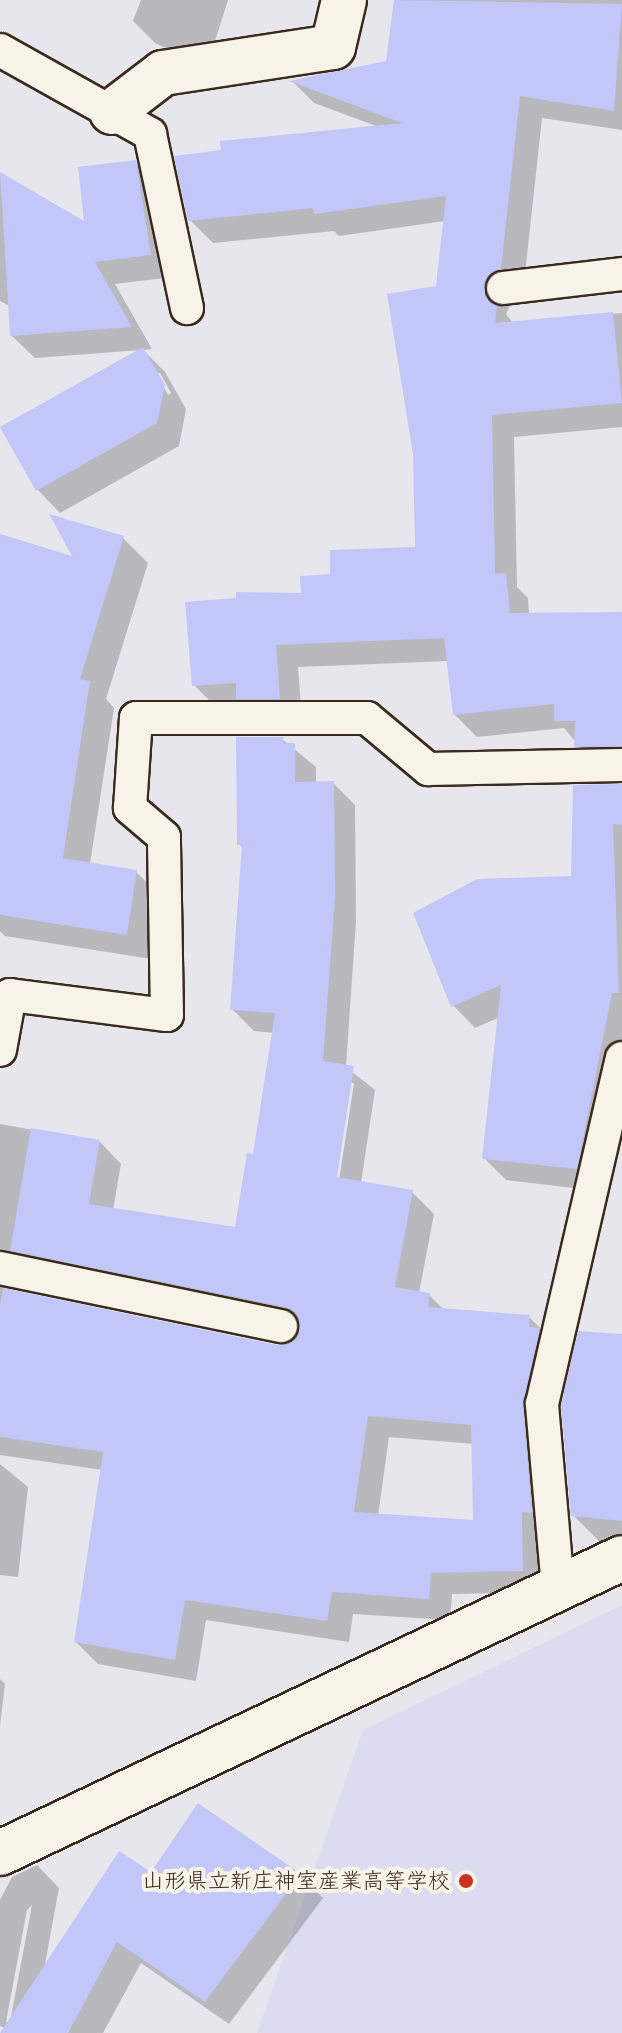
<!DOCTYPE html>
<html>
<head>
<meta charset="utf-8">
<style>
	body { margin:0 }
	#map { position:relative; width:622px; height:2033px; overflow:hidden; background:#e7e6ed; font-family:Sriracha,"Klee One",sans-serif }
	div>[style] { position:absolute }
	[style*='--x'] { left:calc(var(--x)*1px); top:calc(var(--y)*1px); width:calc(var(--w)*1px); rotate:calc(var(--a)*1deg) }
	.built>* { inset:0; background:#dcdcf0 }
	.shadow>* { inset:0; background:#0003 }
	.building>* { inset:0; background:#c2c6f8 }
	.roads { filter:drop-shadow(2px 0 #3b2a1e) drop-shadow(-2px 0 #3b2a1e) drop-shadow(0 2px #3b2a1e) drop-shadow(0 -2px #3b2a1e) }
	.lane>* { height:32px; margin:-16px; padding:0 16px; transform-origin:16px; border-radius:16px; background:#f7f3e8 }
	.street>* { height:44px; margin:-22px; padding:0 22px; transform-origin:22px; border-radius:22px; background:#f7f3e8 }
	.dots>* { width:22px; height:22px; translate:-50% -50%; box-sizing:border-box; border:4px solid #f7f3e8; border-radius:50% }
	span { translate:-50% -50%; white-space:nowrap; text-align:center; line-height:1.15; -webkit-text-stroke:8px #f7f3e8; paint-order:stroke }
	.poi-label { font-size:22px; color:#3b2a1e }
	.right { translate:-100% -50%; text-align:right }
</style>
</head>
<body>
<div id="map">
	<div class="built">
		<i style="clip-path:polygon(622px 1605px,622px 2033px,257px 2033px,363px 1730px)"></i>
	</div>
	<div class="shadow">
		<i style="clip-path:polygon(141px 0,228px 0,208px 63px,156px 44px,133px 21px)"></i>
		<i style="clip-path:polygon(395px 0,622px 0,622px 130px,542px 118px,523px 292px,514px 296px,506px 314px,513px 323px,622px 313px,622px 427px,514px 437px,517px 587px,528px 598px,529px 615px,622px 614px,622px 769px,599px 769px,564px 728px,477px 737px,454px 714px,449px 661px,298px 667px,302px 721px,217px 708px,194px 685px,332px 576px,417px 549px,445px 221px,339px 236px,334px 231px,213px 243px,190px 220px,379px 127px,314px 103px,293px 82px,387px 62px)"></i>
		<i style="clip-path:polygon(evenodd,135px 162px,158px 185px,173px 277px,115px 284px,152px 349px,143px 350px,165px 372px,186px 409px,179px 446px,60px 513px,38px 490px,141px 350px,35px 358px,12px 336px,10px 306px,0 301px,0 174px,87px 225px,135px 162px,156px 373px,160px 373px,171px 393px,168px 395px,156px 373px)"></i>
		<i style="clip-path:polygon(0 536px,77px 560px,123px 538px,148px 563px,106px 699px,114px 708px,90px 864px,136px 872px,161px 896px,151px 959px,5px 936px,0 931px)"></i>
		<i style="clip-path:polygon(evenodd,282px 739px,316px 767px,316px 784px,333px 783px,355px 805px,356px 921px,346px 1067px,375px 1090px,361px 1183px,412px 1192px,434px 1214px,419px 1293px,429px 1295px,444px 1310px,529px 1317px,551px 1339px,544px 1592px,452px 1594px,450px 1620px,353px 1614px,349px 1642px,206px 1620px,196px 1681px,98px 1664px,76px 1642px,103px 1470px,0 1455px,0 1124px,100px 1142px,121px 1164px,113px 1210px,236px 1229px,255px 1156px,274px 1033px,254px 1031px,232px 1009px,244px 849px,239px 844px,282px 739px,349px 1083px,354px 1083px,338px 1187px,334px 1187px,349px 1083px,282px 739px,27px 1271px,300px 1327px,296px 1341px,277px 1347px,3px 1290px,16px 1272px,27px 1271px,282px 739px,389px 1437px,474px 1444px,475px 1522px,378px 1516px,389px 1437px)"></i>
		<i style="clip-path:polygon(622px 785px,622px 1073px,599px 1191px,506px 1180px,484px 1158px,500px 1017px,475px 1028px,453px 1005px,573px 878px)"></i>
		<i style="clip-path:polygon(622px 1336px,622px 1543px,599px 1541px,573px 1515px)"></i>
		<i style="clip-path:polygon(0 1464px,28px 1487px,18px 1577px,0 1575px)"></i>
		<i style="clip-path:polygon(0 1679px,5px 1684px,0 1726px)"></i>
		<i style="clip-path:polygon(evenodd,120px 1853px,152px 1875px,300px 1875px,323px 1898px,229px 2024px,141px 1963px,103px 2033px,13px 2033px,0 2026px,0 1900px,12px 1877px,37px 1865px,59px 1888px,45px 1964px,120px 1853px,32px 1905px,10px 2022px,6px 2022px,27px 1910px,32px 1905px)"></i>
	</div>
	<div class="building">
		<i style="clip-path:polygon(394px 0,622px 4px,614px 111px,520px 96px,501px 269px,491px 273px,484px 289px,497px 306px,495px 323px,613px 312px,622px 403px,492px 415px,495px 574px,506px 573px,510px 613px,622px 612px,622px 746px,574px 747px,575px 721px,554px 721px,554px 704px,453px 715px,444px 638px,276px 645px,280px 699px,236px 699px,236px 683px,192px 686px,185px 602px,236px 598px,236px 592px,301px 593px,300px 576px,330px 574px,330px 550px,415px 547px,413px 454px,387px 294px,436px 286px,446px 196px,314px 214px,313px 208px,188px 221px,174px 156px,221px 150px,220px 141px,402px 123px,289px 81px,386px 61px)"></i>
		<i style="clip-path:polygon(136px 160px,151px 255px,95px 262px,132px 327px,10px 336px,0 172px,84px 221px,78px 167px)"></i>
		<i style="clip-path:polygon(143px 347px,165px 385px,157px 423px,36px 491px,0 427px)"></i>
		<i style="clip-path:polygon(49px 514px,124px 536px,80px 679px,90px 681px,63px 858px,137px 870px,127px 935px,0 915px,0 534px,72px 556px)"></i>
		<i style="clip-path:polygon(evenodd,236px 737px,283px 737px,283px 743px,295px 743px,295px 782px,334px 781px,335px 898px,323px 1061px,354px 1066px,337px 1177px,413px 1190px,395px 1287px,430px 1293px,428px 1307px,530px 1315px,529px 1327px,540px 1328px,523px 1405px,532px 1513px,522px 1512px,523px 1571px,431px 1573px,429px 1599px,332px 1592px,327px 1621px,185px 1600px,175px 1660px,74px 1642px,103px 1452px,0 1437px,0 1305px,3px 1288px,277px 1345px,288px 1344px,299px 1331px,299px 1319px,285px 1307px,10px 1251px,31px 1128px,100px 1140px,89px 1204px,235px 1227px,247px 1153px,253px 1154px,275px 1013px,230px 1010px,242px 845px,237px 845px,236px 737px,368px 1416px,471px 1425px,473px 1520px,354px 1512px,368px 1416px)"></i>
		<i style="clip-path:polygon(622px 784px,622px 825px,613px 824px,619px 993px,612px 993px,577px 1169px,482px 1159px,501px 985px,451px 1007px,413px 913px,477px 879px,571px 876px,573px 785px)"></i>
		<i style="clip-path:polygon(578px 1331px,622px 1334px,622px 1521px,571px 1516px,561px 1405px)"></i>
		<i style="clip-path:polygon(198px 1803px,301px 1874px,205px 2002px,117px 1942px,68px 2033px,0 2033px,119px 1851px,151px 1872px)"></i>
	</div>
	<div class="roads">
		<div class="lane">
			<i style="--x:0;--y:50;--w:172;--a:29.2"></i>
			<i style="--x:150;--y:134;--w:178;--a:78"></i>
			<i style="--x:503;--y:288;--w:120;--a:-6.7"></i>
			<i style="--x:0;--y:1050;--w:56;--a:-79.7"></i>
			<i style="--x:10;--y:995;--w:158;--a:7.3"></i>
			<i style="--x:167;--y:1015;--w:178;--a:-91"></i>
			<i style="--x:164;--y:837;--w:45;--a:-139.5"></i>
			<i style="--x:130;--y:808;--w:90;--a:-86.2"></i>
			<i style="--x:136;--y:718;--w:231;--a:0"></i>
			<i style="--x:367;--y:718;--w:80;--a:39.9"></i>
			<i style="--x:428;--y:769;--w:194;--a:-1.2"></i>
			<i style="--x:0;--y:1268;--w:287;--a:11.7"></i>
			<i style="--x:558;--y:1588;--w:185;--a:-95"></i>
			<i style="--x:542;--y:1404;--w:355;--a:-77"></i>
		</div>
		<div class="street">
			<i style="--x:112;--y:112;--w:64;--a:-37.4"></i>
			<i style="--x:163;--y:73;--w:172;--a:-8.7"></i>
			<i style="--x:333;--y:47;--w:48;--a:-76.8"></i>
			<i style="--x:0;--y:1853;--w:688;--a:-25.37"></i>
		</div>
	</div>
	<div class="dots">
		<i style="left:466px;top:1881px;background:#c8321e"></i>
	</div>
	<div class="poi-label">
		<span class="right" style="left:450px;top:1881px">山形県立新庄神室産業高等学校</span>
	</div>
</div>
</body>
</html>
